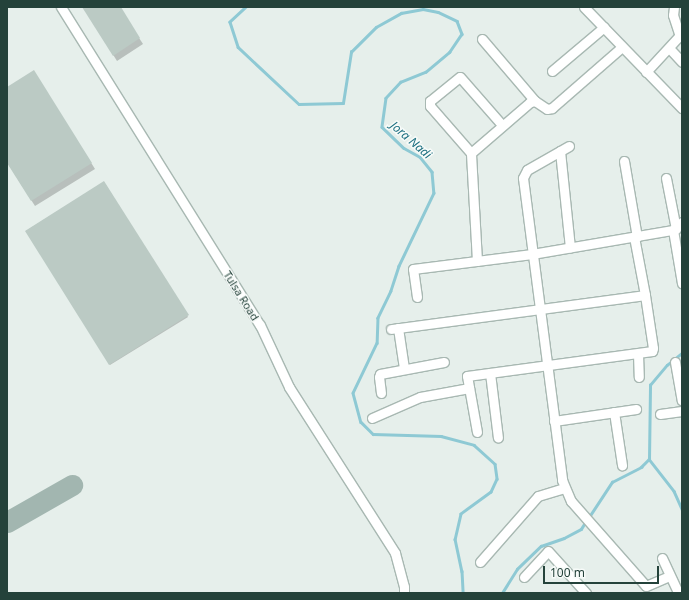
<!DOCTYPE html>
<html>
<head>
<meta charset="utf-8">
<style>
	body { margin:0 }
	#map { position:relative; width:689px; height:600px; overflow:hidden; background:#e6efeb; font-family:"Noto Sans",sans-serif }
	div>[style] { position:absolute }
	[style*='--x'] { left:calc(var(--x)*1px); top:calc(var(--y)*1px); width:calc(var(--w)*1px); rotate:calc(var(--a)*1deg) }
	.shadow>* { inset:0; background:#0003 }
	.stream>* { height:2.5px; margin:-1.25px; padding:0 1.25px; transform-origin:1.25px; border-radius:1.25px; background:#8ec9d4 }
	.taxiway>* { height:21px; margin:-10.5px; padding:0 10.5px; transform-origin:10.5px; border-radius:10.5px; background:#a2b6b0 }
	.building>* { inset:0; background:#bbcac4 }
	.roads { filter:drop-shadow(1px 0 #a8b8b2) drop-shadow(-1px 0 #a8b8b2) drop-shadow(0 1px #a8b8b2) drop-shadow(0 -1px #a8b8b2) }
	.minor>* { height:9px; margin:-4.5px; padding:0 4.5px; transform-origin:4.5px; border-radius:4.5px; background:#fff }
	span { translate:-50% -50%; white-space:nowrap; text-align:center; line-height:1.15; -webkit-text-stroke:3px #f7fbf9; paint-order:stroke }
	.street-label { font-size:11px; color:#24423a }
	.water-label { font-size:12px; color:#1c6f80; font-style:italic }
	.frame { position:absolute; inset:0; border:8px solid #24423a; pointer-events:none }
	.scale { position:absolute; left:543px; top:566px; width:116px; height:18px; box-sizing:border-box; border:2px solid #24423a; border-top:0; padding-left:5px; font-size:12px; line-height:14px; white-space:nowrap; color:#24423a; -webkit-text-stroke:3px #f7fbf9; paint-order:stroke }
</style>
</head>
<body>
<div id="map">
	<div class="shadow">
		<i style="clip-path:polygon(83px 7px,119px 7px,143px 44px,117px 61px)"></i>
		<i style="clip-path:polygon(34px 72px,95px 169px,35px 206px,7px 162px,7px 89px)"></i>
		<i style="clip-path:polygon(104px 182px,188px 317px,110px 365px,26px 231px)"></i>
	</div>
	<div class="stream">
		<i style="--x:246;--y:7;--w:22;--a:137"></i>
		<i style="--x:230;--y:22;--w:26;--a:72"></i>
		<i style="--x:238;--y:47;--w:83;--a:43.1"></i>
		<i style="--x:299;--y:104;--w:44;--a:-1.3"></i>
		<i style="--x:343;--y:103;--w:52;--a:-81.1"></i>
		<i style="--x:351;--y:52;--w:35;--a:-45"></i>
		<i style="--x:376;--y:27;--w:29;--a:-29"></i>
		<i style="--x:401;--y:13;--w:22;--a:-10"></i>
		<i style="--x:423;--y:9;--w:15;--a:11"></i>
		<i style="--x:438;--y:12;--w:21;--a:25"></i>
		<i style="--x:457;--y:21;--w:14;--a:69"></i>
		<i style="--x:462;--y:34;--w:22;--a:124"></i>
		<i style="--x:450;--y:52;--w:31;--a:140"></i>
		<i style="--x:426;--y:72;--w:27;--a:158"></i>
		<i style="--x:401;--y:82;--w:22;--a:133"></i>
		<i style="--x:386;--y:98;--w:29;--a:98"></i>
		<i style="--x:382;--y:127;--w:30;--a:44"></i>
		<i style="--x:404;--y:148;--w:18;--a:29"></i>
		<i style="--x:420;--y:157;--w:19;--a:51"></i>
		<i style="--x:432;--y:172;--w:21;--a:85"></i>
		<i style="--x:434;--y:193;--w:81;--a:115.6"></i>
		<i style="--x:399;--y:266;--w:26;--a:108"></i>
		<i style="--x:391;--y:291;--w:30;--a:116"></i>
		<i style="--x:378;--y:318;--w:25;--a:92"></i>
		<i style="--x:377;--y:343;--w:55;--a:115.6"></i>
		<i style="--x:353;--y:393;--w:30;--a:75"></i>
		<i style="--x:361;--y:422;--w:17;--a:45"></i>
		<i style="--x:373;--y:434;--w:68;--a:1.7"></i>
		<i style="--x:441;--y:436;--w:34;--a:15"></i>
		<i style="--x:474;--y:445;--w:28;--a:42"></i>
		<i style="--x:495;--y:464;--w:15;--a:82"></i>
		<i style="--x:497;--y:479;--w:14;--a:115"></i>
		<i style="--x:491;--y:492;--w:37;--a:144"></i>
		<i style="--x:461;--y:514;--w:26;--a:103"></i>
		<i style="--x:455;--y:539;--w:33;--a:78"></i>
		<i style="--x:462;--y:571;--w:22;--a:87"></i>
		<i style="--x:649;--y:459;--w:41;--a:52"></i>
		<i style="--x:674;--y:491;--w:20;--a:66"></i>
		<i style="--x:589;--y:517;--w:42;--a:-56.7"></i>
		<i style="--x:612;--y:482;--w:33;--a:-27"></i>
		<i style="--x:641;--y:467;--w:11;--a:-45"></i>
		<i style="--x:649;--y:459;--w:74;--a:-89.2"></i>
		<i style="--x:650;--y:385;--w:26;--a:-50"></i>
		<i style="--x:667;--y:365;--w:19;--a:-39"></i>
		<i style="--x:502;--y:593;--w:28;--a:-58"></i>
		<i style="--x:517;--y:569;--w:33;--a:-44"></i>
		<i style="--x:541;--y:546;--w:24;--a:-19"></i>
		<i style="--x:564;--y:538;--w:19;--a:-28"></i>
		<i style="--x:581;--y:529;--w:9;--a:-58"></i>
	</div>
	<div class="taxiway">
		<i style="--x:7;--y:522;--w:75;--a:-29.6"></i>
	</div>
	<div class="building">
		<i style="clip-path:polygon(82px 7px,121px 7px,140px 38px,113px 56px)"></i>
		<i style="clip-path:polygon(34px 70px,92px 163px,31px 201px,7px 163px,7px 87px)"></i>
		<i style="clip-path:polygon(104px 181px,189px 315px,109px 365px,25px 231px)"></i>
	</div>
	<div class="roads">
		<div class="minor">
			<i style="--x:61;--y:7;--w:375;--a:58"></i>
			<i style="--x:260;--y:325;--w:68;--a:64.9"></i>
			<i style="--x:289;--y:387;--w:197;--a:57.4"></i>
			<i style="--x:395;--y:553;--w:35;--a:75"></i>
			<i style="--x:404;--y:587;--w:6;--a:90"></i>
			<i style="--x:584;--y:7;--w:141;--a:45.9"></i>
			<i style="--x:674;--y:7;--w:8;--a:97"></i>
			<i style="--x:673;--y:15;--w:22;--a:72"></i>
			<i style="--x:482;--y:39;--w:82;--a:49.5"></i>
			<i style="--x:669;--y:48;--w:19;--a:47"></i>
			<i style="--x:552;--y:71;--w:68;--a:-40.2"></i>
			<i style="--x:646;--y:72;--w:53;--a:-47.3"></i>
			<i style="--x:569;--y:146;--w:48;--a:150.3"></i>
			<i style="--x:527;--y:170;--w:9;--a:117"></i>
			<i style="--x:523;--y:178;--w:305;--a:82.6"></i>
			<i style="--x:562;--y:480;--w:23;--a:67"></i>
			<i style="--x:571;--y:501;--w:113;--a:48.6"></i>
			<i style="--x:646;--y:586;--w:25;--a:-23"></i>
			<i style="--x:560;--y:151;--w:97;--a:84.1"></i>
			<i style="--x:471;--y:153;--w:62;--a:-131.1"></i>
			<i style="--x:430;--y:106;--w:5;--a:-90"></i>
			<i style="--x:430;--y:101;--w:38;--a:-39"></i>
			<i style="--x:460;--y:77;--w:64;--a:48.8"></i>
			<i style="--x:624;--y:161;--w:77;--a:80.3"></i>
			<i style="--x:666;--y:178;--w:52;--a:78.9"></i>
			<i style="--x:673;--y:230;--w:54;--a:80.4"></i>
			<i style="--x:477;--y:261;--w:108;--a:-93.2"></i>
			<i style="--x:471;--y:153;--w:78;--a:-40.8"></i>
			<i style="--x:530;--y:102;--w:5;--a:-11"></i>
			<i style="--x:535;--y:101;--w:14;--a:34"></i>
			<i style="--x:547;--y:109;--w:5;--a:-11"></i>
			<i style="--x:552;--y:108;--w:93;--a:-41.1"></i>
			<i style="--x:417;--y:297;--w:28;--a:-98"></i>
			<i style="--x:413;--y:269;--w:120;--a:-7.2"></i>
			<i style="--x:532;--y:254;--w:143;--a:-9.7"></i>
			<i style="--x:673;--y:230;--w:12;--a:-42"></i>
			<i style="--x:398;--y:328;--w:40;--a:81.5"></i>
			<i style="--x:391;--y:329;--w:256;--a:-7.6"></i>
			<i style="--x:638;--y:354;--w:23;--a:88"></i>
			<i style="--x:675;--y:362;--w:39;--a:80"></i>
			<i style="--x:490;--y:373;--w:65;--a:83"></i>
			<i style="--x:381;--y:393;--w:16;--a:-97"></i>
			<i style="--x:379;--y:377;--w:3;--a:-72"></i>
			<i style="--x:380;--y:374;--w:65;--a:-10.6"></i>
			<i style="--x:614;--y:412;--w:54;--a:81.4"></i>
			<i style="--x:660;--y:414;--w:22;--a:-8"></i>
			<i style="--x:372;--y:418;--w:52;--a:-23.6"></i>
			<i style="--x:420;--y:397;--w:50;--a:-10.4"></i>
			<i style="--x:554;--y:421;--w:83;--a:-8.3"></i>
			<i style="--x:477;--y:432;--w:57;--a:-100.1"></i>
			<i style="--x:467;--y:376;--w:187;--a:-7.7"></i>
			<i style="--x:652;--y:351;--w:3;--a:-72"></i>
			<i style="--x:653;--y:348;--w:54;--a:-98.6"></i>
			<i style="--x:645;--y:295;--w:59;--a:-100.7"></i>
			<i style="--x:662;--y:558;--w:38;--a:65"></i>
			<i style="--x:480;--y:562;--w:88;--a:-48.7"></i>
			<i style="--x:538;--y:496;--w:27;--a:-17"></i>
			<i style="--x:524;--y:577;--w:35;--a:-47"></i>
			<i style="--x:548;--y:551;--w:57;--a:47.9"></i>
		</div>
	</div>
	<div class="street-label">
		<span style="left:241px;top:296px;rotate:58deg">Tulsa Road</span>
	</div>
	<div class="water-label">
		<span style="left:411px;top:140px;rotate:41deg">Jora Nadi</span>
	</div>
	<div class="frame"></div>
	<div class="scale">100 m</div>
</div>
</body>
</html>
